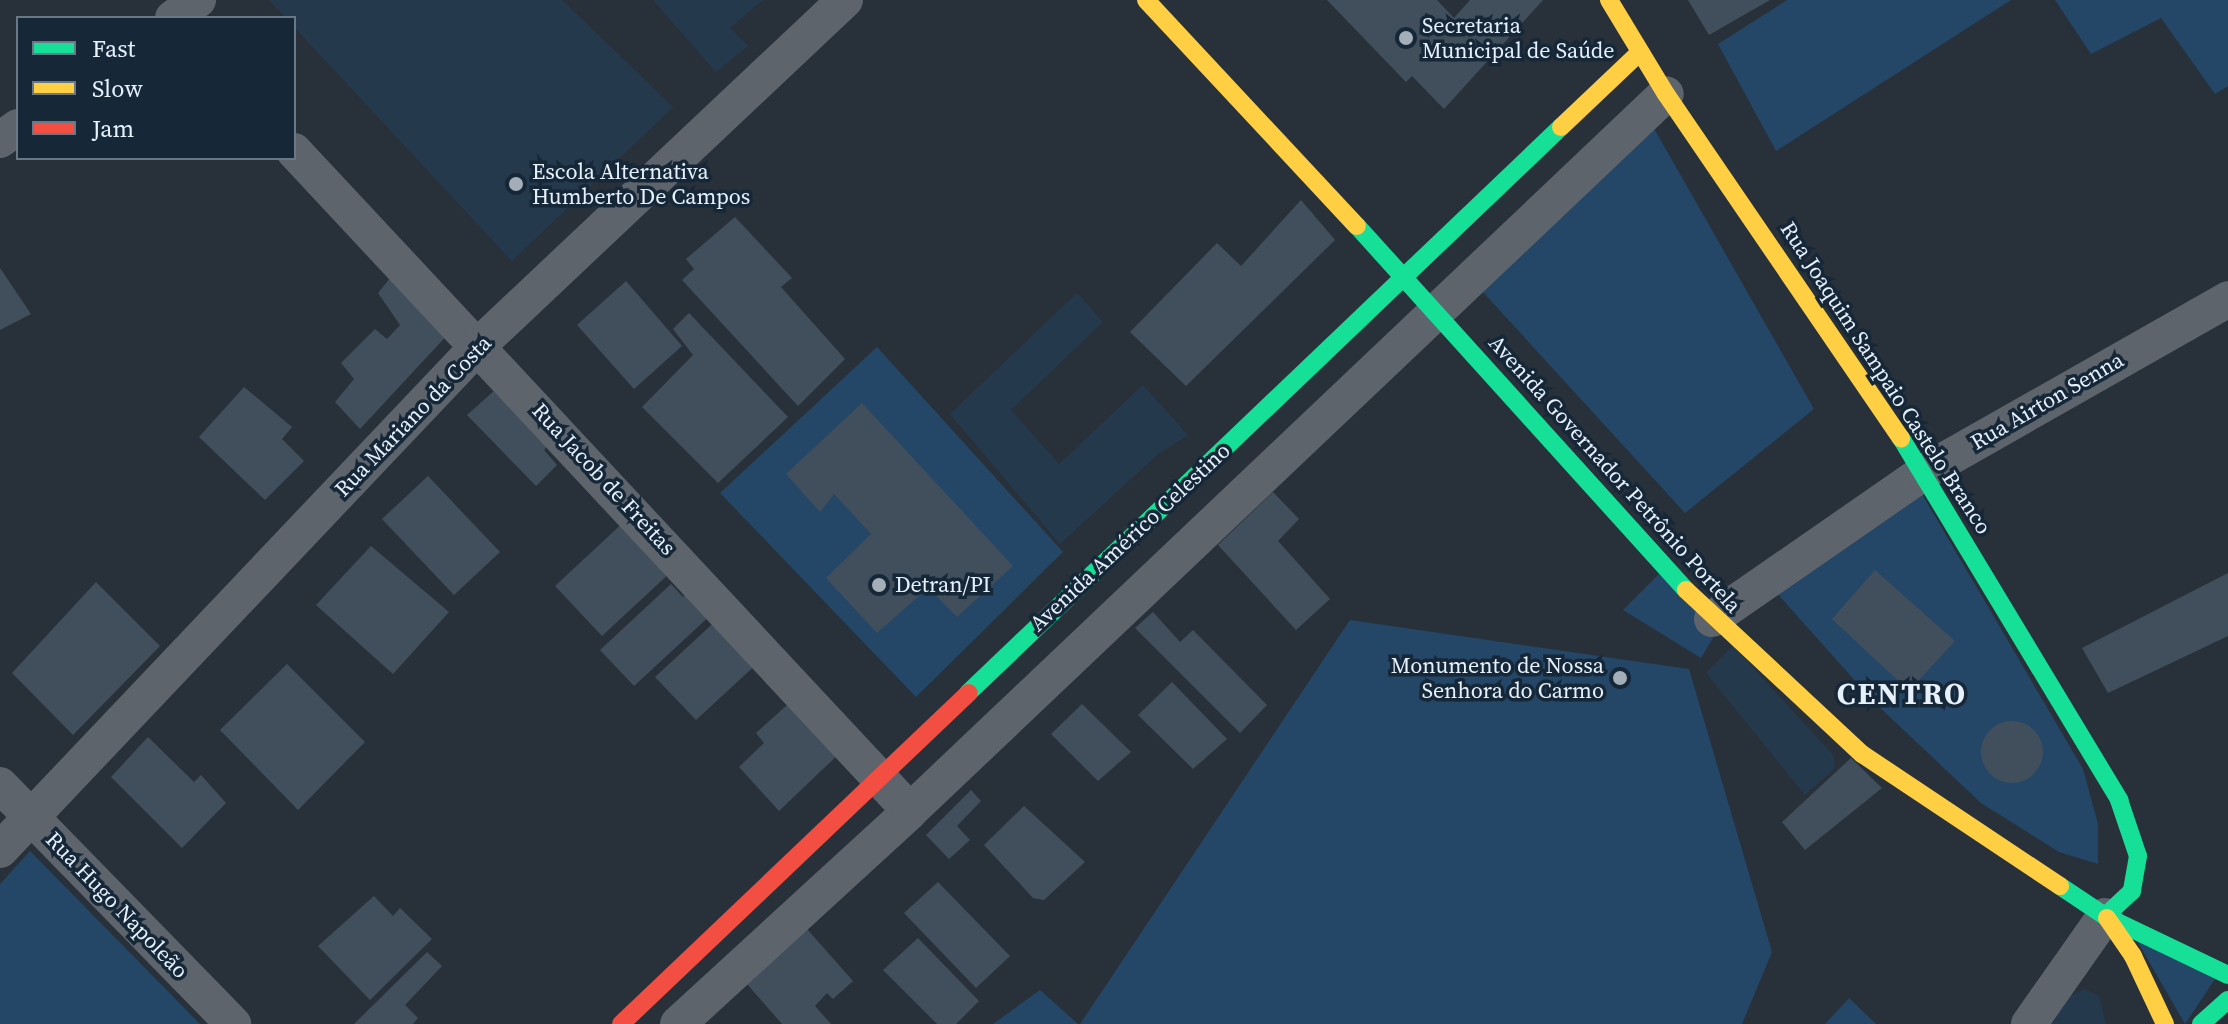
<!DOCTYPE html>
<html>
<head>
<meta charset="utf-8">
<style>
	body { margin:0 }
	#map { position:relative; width:2228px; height:1024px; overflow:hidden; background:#28313a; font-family:"Source Serif 4",serif }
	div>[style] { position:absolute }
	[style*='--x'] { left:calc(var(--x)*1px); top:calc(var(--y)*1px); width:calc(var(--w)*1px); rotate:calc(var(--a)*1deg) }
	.built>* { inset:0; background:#25394d }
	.green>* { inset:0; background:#244667 }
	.building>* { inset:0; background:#414f5c }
	.round { border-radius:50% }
	.street>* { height:36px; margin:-18px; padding:0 18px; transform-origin:18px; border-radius:18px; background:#5d646c }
	.fast>* { height:18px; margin:-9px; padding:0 9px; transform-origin:9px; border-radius:9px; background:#16e098 }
	.slow>* { height:18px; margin:-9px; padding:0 9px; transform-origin:9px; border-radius:9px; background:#ffcf43 }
	.jam>* { height:18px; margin:-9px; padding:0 9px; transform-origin:9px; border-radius:9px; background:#f24e42 }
	.dots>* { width:22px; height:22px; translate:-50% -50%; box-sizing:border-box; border:4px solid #162738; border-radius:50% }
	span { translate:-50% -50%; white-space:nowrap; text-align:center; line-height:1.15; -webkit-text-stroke:7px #162738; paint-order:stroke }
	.poi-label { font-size:22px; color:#e6f1fc }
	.left { translate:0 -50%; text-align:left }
	.right { translate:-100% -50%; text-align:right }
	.street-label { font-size:22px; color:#e6f1fc }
	.district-label { font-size:30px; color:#e6f1fc; font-weight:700; letter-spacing:2px }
	.legend { position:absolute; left:16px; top:16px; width:280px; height:144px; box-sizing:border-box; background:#162738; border:2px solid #697886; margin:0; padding:10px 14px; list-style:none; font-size:24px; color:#e6f1fc }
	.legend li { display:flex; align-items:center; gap:16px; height:40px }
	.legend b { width:40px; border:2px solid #697886 }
</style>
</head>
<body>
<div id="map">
	<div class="built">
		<i style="clip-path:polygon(269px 0,562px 0,673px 107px,512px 261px,294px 27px,294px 18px,286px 18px)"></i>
		<i style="clip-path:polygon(653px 0,763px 0,730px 28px,748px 46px,716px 72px)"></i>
		<i style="clip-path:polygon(1077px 293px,1103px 322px,1011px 410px,1059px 464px,1143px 385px,1188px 435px,1158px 454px,1060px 544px,950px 414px)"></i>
		<i style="clip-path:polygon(1733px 646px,1833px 755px,1835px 768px,1805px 795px,1706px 673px)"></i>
		<i style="clip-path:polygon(2085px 989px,2099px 996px,2106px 1024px,2049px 1024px,2070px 996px)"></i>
	</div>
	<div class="green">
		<i style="clip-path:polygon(1787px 0,2011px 0,1776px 151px,1718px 44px)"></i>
		<i style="clip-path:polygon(2055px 0,2228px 0,2228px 86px,2215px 94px,2161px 18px,2091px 54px)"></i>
		<i style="clip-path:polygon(1652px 125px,1814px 409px,1685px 513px,1482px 291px)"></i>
		<i style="clip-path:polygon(877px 347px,1063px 552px,916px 697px,720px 493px)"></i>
		<i style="clip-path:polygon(1919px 489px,2083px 769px,2098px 824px,2098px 864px,2059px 852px,1981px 803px,1875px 703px,1773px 589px)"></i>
		<i style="clip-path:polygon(1660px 573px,1717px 631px,1701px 658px,1623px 610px)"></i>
		<i style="clip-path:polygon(1350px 620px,1689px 669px,1772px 952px,1742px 1024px,1080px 1024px)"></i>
		<i style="clip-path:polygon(30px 851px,200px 1024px,0 1024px,0 884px)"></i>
		<i style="clip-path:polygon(2136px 939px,2217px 976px,2185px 1024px)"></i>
		<i style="clip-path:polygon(1040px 990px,1078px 1024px,993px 1024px)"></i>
		<i style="clip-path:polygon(1849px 998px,1876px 1024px,1825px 1024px)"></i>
	</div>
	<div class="building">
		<i style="clip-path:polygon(1327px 0,1437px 0,1454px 18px,1470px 0,1543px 0,1444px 109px,1412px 76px,1406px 82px)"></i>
		<i style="clip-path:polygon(1688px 0,1770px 0,1709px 35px)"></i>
		<i style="clip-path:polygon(1301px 200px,1335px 240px,1186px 386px,1130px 332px,1217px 243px,1241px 266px)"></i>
		<i style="clip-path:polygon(735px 217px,792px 278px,781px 287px,845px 359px,798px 406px,682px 280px,694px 269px,686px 259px)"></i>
		<i style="clip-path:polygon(0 268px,31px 314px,0 330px)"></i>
		<i style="clip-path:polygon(395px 272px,451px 331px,360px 429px,335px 402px,354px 379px,341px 363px,375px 329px,387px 339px,400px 325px,378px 293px)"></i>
		<i style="clip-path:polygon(626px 281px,682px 346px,634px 389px,577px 325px)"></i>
		<i style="clip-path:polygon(689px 313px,788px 417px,718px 483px,642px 407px,693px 355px,673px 329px)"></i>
		<i style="clip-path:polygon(505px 381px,556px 436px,544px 450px,557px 465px,536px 486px,467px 415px)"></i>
		<i style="clip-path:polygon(244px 387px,292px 427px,282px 439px,304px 461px,265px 500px,199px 437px)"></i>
		<i style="clip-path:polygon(862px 403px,1013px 566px,957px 617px,928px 588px,877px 633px,826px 578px,871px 534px,834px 494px,820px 512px,786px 474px)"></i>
		<i style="clip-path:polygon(428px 476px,500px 552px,454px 595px,382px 519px)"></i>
		<i style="clip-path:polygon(1273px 492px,1299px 519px,1278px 541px,1330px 599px,1296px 630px,1218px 545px)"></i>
		<i style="clip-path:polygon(627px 519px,673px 570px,602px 636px,555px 586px)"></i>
		<i style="clip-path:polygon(371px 546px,449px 612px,393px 674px,316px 605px)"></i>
		<i style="clip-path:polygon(1875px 570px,1955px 641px,1909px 691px,1832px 619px)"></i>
		<i style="clip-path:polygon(2228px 573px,2228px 636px,2108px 693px,2082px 648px)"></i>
		<i style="clip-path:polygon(96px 582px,160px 646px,73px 735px,12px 673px)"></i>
		<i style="clip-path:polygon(671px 584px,683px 597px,692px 588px,714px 612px,634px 686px,600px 650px)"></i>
		<i style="clip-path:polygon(1153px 612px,1180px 642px,1193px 630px,1267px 705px,1240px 733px,1135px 628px)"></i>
		<i style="clip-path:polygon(721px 616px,760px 661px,696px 720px,655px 677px)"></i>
		<i style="clip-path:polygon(287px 664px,365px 742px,298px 810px,220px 730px)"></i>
		<i style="clip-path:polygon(1172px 682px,1227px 739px,1193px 769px,1138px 715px)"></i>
		<i style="clip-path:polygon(796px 697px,844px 749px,779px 811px,739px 767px,764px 743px,756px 733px)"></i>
		<i style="clip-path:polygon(1082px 704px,1131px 752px,1098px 781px,1051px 734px)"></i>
		<i class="round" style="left:1981px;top:721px;width:62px;height:62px"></i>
		<i style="clip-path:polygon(148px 737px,194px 782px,201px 775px,226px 803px,182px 848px,111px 777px)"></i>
		<i style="clip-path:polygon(1851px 758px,1882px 788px,1805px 850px,1782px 822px)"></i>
		<i style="clip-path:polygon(971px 790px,981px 801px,957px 826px,970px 840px,949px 859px,926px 835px)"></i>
		<i style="clip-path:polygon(1024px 806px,1085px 862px,1044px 900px,1033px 898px,984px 845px)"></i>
		<i style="clip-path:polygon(938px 882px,1010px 956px,976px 988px,904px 913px)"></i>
		<i style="clip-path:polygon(374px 896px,393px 916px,400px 908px,432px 939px,370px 1000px,318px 946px)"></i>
		<i style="clip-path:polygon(807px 929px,853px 981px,833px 999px,827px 993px,815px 1006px,831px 1024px,782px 1024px,747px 984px)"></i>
		<i style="clip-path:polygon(918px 938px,979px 1001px,956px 1024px,937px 1024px,883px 970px)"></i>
		<i style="clip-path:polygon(427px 952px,442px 966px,405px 1005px,418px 1018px,413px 1024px,354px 1024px)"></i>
	</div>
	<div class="street">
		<i style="--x:173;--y:18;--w:31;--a:-36"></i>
		<i style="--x:0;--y:140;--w:22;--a:-36"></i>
		<i style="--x:294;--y:151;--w:885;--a:46.97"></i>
		<i style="--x:1712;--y:619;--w:258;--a:-34.7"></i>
		<i style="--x:1924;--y:472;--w:350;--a:-29.6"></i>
		<i style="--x:0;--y:785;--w:334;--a:45.7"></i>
		<i style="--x:0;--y:850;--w:696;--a:-46.51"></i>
		<i style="--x:479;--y:345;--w:503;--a:-43.31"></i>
		<i style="--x:678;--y:1024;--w:314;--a:-42.5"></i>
		<i style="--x:909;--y:812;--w:1043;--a:-43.49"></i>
		<i style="--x:2029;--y:1024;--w:132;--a:-54.9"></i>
	</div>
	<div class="fast">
		<i style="--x:1357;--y:226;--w:491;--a:47.9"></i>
		<i style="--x:1901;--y:438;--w:423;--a:58.9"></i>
		<i style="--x:2119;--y:800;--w:59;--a:71.3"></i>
		<i style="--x:2138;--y:856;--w:36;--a:100"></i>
		<i style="--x:2132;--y:891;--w:37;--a:137"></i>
		<i style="--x:968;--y:693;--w:820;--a:-43.67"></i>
		<i style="--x:2060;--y:886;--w:54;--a:33.7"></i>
		<i style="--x:2105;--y:916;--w:136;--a:25.6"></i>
		<i style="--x:2201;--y:1024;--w:36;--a:-42"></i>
	</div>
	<div class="slow">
		<i style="--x:1146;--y:0;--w:309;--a:47"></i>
		<i style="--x:1609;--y:0;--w:110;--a:58.8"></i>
		<i style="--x:1666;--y:94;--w:417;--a:55.7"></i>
		<i style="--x:1561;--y:127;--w:109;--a:-43.5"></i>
		<i style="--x:1686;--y:590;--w:241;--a:43"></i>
		<i style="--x:1862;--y:754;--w:238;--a:33.7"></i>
		<i style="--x:2107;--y:918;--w:46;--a:55.6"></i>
		<i style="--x:2133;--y:956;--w:75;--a:64.8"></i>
	</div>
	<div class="jam">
		<i style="--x:621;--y:1024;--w:480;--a:-43.6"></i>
	</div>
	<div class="dots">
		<i style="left:1406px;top:38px;background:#a4aeb8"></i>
		<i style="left:516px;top:184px;background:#a4aeb8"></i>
		<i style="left:879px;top:585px;background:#a4aeb8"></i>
		<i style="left:1620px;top:678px;background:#a4aeb8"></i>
	</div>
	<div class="poi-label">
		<span class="left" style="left:1422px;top:38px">Secretaria<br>Municipal de Saúde</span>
		<span class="left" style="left:532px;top:184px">Escola Alternativa<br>Humberto De Campos</span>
		<span class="left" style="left:895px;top:585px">Detran/PI</span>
		<span class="right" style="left:1604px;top:678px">Monumento de Nossa<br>Senhora do Carmo</span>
	</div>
	<div class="street-label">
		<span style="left:1886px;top:378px;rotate:57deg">Rua Joaquim Sampaio Castelo Branco</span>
		<span style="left:2047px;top:401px;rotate:-30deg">Rua Airton Senna</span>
		<span style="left:413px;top:416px;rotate:-46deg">Rua Mariano da Costa</span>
		<span style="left:1615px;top:474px;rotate:48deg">Avenida Governador Petrônio Portela</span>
		<span style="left:604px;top:479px;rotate:47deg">Rua Jacob de Freitas</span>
		<span style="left:1130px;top:537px;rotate:-43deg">Avenida Américo Celestino</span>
		<span style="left:117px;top:905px;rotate:46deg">Rua Hugo Napoleão</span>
	</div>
	<div class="district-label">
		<span style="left:1902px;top:694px">CENTRO</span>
	</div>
	<ul class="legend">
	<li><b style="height:10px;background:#16e098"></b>Fast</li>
	<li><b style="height:10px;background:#ffcf43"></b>Slow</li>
	<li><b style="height:10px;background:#f24e42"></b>Jam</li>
	</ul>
</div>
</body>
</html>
